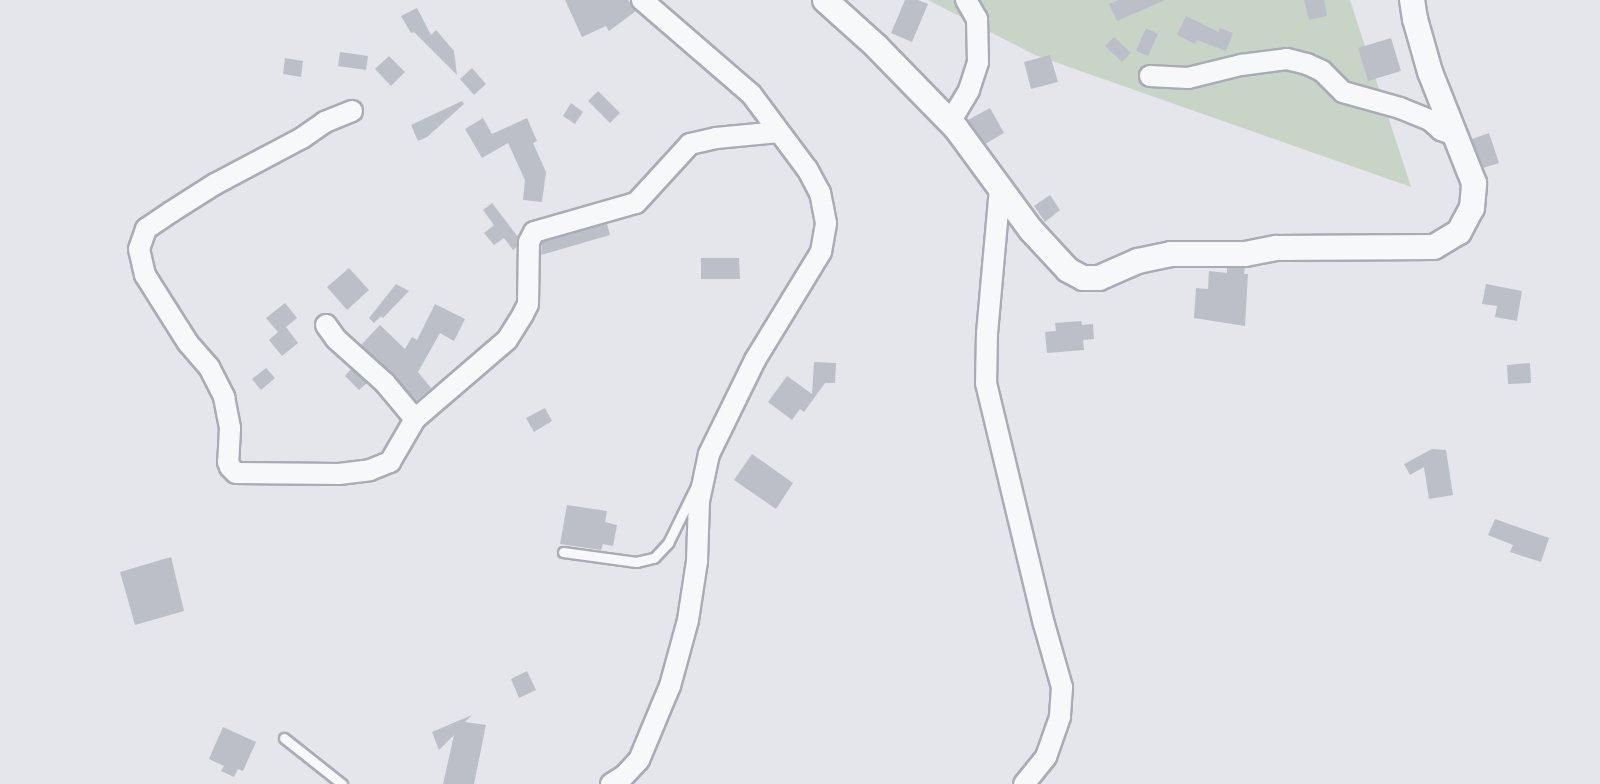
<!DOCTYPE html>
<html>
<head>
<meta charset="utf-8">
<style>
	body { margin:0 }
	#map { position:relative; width:1600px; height:784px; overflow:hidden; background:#e4e6eb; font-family:"Asap Condensed",sans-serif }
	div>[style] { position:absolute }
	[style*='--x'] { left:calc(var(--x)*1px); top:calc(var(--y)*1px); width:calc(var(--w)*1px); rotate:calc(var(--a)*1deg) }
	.green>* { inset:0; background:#c8d4c6 }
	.building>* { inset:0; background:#bcbfc8 }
	.roads { filter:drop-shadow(2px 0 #a9acb5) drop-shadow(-2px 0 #a9acb5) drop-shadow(0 2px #a9acb5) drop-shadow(0 -2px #a9acb5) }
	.service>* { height:9px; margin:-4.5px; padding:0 4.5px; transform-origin:4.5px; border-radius:4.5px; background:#f7f8fa }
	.minor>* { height:20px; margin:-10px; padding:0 10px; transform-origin:10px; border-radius:10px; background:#f7f8fa }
	.tertiary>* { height:24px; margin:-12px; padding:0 12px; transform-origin:12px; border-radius:12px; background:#f7f8fa }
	span { translate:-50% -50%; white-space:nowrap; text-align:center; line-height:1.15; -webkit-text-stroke:6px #f4f5f8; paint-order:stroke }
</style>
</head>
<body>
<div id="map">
	<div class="green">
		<i style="clip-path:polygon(928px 0,1350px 0,1411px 187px,1035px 55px)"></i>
	</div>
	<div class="building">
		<i style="clip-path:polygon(565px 0,628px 0,636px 11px,609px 31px,606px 26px,582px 37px)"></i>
		<i style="clip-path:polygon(905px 0,918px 0,928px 4px,912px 42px,891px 33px)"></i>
		<i style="clip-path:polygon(1119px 0,1165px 0,1117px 21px,1109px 4px)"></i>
		<i style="clip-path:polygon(1304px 0,1324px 0,1327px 16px,1309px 20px)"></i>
		<i style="clip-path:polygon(417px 8px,431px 35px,436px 30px,454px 51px,457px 75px,414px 32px,411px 33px,401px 16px)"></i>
		<i style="clip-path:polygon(1186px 16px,1218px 32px,1220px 28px,1233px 33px,1226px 51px,1197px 40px,1195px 44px,1177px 35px)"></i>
		<i style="clip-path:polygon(1146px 28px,1158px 34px,1148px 56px,1136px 51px)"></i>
		<i style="clip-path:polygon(1114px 37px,1131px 53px,1122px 62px,1105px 46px)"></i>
		<i style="clip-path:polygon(1391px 38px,1401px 71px,1368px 81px,1358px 48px)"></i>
		<i style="clip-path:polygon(340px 52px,368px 56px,366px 70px,338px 66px)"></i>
		<i style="clip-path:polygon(1050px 55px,1058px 82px,1031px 89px,1024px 62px)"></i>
		<i style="clip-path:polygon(389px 56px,405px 72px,391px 86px,375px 69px)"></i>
		<i style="clip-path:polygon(285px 58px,303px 61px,301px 77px,283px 74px)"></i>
		<i style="clip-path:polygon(472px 68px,486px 84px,474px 95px,460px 79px)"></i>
		<i style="clip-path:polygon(598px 91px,620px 113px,610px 123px,588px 101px)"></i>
		<i style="clip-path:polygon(462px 101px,464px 104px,427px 137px,418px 141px,411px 125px)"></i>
		<i style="clip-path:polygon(571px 103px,583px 112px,575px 124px,563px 116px)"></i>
		<i style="clip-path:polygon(990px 108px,1004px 133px,985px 144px,968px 120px)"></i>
		<i style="clip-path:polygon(483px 118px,492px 134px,527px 118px,537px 141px,533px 143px,546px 172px,542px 202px,523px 200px,525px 180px,508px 143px,482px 158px,465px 129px)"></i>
		<i style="clip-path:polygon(1489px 133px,1499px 163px,1483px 168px,1472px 139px)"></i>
		<i style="clip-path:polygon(1050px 195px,1060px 210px,1045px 222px,1034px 206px)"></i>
		<i style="clip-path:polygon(492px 203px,518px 237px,517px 247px,513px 250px,504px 238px,494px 245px,484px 233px,494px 225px,483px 210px)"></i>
		<i style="clip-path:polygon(607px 224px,610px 235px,541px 255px,542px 242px)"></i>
		<i style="clip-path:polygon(701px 258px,739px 258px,740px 279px,701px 279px)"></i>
		<i style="clip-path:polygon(349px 268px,369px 290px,347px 310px,327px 287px)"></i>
		<i style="clip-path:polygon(1227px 268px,1245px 268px,1244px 274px,1248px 274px,1245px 326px,1194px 318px,1196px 288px,1208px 289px,1209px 271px,1227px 273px)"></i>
		<i style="clip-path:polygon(396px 284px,409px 291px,383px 318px,381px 316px,374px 323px,369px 318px)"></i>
		<i style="clip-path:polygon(1486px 284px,1522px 291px,1517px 321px,1495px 317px,1497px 306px,1482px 304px)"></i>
		<i style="clip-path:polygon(285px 303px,297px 318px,286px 327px,298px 343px,282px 356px,269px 340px,278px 332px,266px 318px)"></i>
		<i style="clip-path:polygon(435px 304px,465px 319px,454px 341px,440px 333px,418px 372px,431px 388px,416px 401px,393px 374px,361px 345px,380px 325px,405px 349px,412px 337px,417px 340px)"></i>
		<i style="clip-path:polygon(1081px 321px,1082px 325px,1093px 324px,1094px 339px,1083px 340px,1084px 350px,1047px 353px,1045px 332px,1056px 331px,1055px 323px)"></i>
		<i style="clip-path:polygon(814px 362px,836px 363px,835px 383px,825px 383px,804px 412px,800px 409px,792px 420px,768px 402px,787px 376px,812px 394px)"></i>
		<i style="clip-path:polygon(1530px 363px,1531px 383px,1508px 384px,1507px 365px)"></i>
		<i style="clip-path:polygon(266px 368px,275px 378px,261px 390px,252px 379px)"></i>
		<i style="clip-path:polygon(351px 369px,367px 383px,359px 390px,345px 376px)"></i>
		<i style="clip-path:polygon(545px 408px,552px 421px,534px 432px,526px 418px)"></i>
		<i style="clip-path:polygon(1432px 449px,1446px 450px,1453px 495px,1429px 499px,1424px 467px,1410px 475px,1404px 464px)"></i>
		<i style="clip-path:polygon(752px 454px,793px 483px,776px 509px,734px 480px)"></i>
		<i style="clip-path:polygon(567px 505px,607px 511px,605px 522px,617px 525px,613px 546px,603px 544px,601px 550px,560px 544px)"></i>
		<i style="clip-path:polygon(1495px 519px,1549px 538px,1541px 562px,1510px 552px,1513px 545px,1488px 535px)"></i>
		<i style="clip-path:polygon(171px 557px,184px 611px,135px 625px,120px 572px)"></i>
		<i style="clip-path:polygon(527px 671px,536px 690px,519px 698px,511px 679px)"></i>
		<i style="clip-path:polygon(472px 715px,465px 722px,486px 725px,474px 784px,443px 784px,454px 735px,439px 750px,432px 732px)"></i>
		<i style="clip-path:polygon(223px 727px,256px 742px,243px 771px,238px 769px,234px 777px,221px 771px,224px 766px,209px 759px)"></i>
	</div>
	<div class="roads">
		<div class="service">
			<i style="--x:563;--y:552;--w:74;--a:7.8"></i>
			<i style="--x:636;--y:562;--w:18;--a:-13"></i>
			<i style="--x:654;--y:558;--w:21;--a:-47"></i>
			<i style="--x:668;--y:543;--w:66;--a:-63.8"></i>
			<i style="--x:284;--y:738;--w:74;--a:38.4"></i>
		</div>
		<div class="minor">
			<i style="--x:1150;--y:76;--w:38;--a:3"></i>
			<i style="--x:1188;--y:78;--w:55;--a:-13.8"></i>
			<i style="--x:1241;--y:65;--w:46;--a:-7.4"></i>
			<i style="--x:1287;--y:59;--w:21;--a:14"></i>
			<i style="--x:1307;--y:64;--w:17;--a:25"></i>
			<i style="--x:1322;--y:71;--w:30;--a:45"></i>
			<i style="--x:1343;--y:92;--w:59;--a:15.7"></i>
			<i style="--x:1400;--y:108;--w:32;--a:22"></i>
			<i style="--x:1430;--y:120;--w:15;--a:42"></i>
			<i style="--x:1441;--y:130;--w:15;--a:20"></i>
			<i style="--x:352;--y:111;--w:29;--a:158"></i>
			<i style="--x:325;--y:122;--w:28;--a:145"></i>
			<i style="--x:302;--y:138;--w:98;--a:152.1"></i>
			<i style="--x:215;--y:184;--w:52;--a:147.5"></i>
			<i style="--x:171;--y:212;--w:30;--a:146"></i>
			<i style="--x:146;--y:229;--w:21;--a:109"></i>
			<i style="--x:139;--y:249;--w:27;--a:77"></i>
			<i style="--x:145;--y:275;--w:80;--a:57.7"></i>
			<i style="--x:188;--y:343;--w:32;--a:49"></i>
			<i style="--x:209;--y:367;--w:34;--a:63"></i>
			<i style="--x:224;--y:397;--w:32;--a:79"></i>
			<i style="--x:230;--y:428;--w:34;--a:93"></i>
			<i style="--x:228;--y:462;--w:5;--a:68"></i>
			<i style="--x:230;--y:467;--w:8;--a:45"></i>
			<i style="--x:236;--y:473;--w:103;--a:0.6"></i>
			<i style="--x:339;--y:474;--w:31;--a:-7"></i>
			<i style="--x:370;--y:470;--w:22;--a:-22"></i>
			<i style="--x:390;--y:462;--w:50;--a:-59.8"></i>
			<i style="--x:415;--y:419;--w:121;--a:-40.7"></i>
			<i style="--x:507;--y:340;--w:31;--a:-58"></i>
			<i style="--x:523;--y:314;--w:11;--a:-63"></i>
			<i style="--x:528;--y:304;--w:62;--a:-89.1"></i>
			<i style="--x:529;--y:242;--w:11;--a:-63"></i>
			<i style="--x:534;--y:232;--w:106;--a:-15.9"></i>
			<i style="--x:636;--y:203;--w:80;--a:-47.5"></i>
			<i style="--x:690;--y:144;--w:27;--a:-13"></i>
			<i style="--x:716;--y:138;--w:63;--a:-5.4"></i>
			<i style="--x:950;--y:122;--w:37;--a:-59"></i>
			<i style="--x:969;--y:90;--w:29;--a:-72"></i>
			<i style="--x:978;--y:62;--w:43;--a:-91.3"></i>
			<i style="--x:977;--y:19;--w:22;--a:-120"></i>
			<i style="--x:1000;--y:188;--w:146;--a:95.1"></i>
			<i style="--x:987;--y:333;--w:50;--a:91.1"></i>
			<i style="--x:986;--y:383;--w:248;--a:76.5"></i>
			<i style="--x:1044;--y:624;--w:66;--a:74.1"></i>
			<i style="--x:1062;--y:687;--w:30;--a:94"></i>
			<i style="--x:1060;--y:717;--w:42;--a:109.3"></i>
			<i style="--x:1046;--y:757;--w:35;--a:129"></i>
			<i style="--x:326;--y:325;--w:17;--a:54"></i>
			<i style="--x:336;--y:339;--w:66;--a:41.9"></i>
			<i style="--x:385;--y:383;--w:47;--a:50.2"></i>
			<i style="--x:611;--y:784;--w:15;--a:-32"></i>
			<i style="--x:624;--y:776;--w:22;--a:-47"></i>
			<i style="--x:639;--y:760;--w:80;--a:-67.3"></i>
			<i style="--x:670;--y:686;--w:68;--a:-74.7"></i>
			<i style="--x:688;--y:620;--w:60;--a:-81.3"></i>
			<i style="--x:697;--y:561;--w:60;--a:-88.1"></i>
			<i style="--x:699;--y:501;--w:48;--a:-78"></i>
			<i style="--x:709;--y:454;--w:105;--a:-63.9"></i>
			<i style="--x:755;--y:360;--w:127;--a:-58.6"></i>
			<i style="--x:821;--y:252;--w:29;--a:-80"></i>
			<i style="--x:826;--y:223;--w:31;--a:-101"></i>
			<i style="--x:820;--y:193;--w:27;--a:-118"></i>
			<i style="--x:807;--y:169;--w:94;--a:-126.7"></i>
			<i style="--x:751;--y:94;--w:144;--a:-139.2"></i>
		</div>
		<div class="tertiary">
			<i style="--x:825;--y:0;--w:69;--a:42"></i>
			<i style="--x:876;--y:46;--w:115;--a:45.7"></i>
			<i style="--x:956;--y:128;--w:127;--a:53.7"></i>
			<i style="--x:1031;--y:230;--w:54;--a:47.2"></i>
			<i style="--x:1068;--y:270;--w:17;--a:28"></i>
			<i style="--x:1083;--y:278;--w:16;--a:0"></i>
			<i style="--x:1099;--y:278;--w:43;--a:-23.6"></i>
			<i style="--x:1138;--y:261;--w:34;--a:-12"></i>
			<i style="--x:1171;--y:254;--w:74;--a:0"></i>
			<i style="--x:1245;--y:254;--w:32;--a:-11"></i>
			<i style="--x:1276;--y:248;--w:158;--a:-0.4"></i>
			<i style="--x:1434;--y:247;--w:29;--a:-31"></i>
			<i style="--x:1459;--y:232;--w:27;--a:-62"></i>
			<i style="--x:1472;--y:208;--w:25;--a:-85"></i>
			<i style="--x:1474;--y:183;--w:119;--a:-111.6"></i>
			<i style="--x:1430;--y:72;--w:55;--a:-105.8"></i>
			<i style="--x:1415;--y:19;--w:19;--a:-99"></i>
		</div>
	</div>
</div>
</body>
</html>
